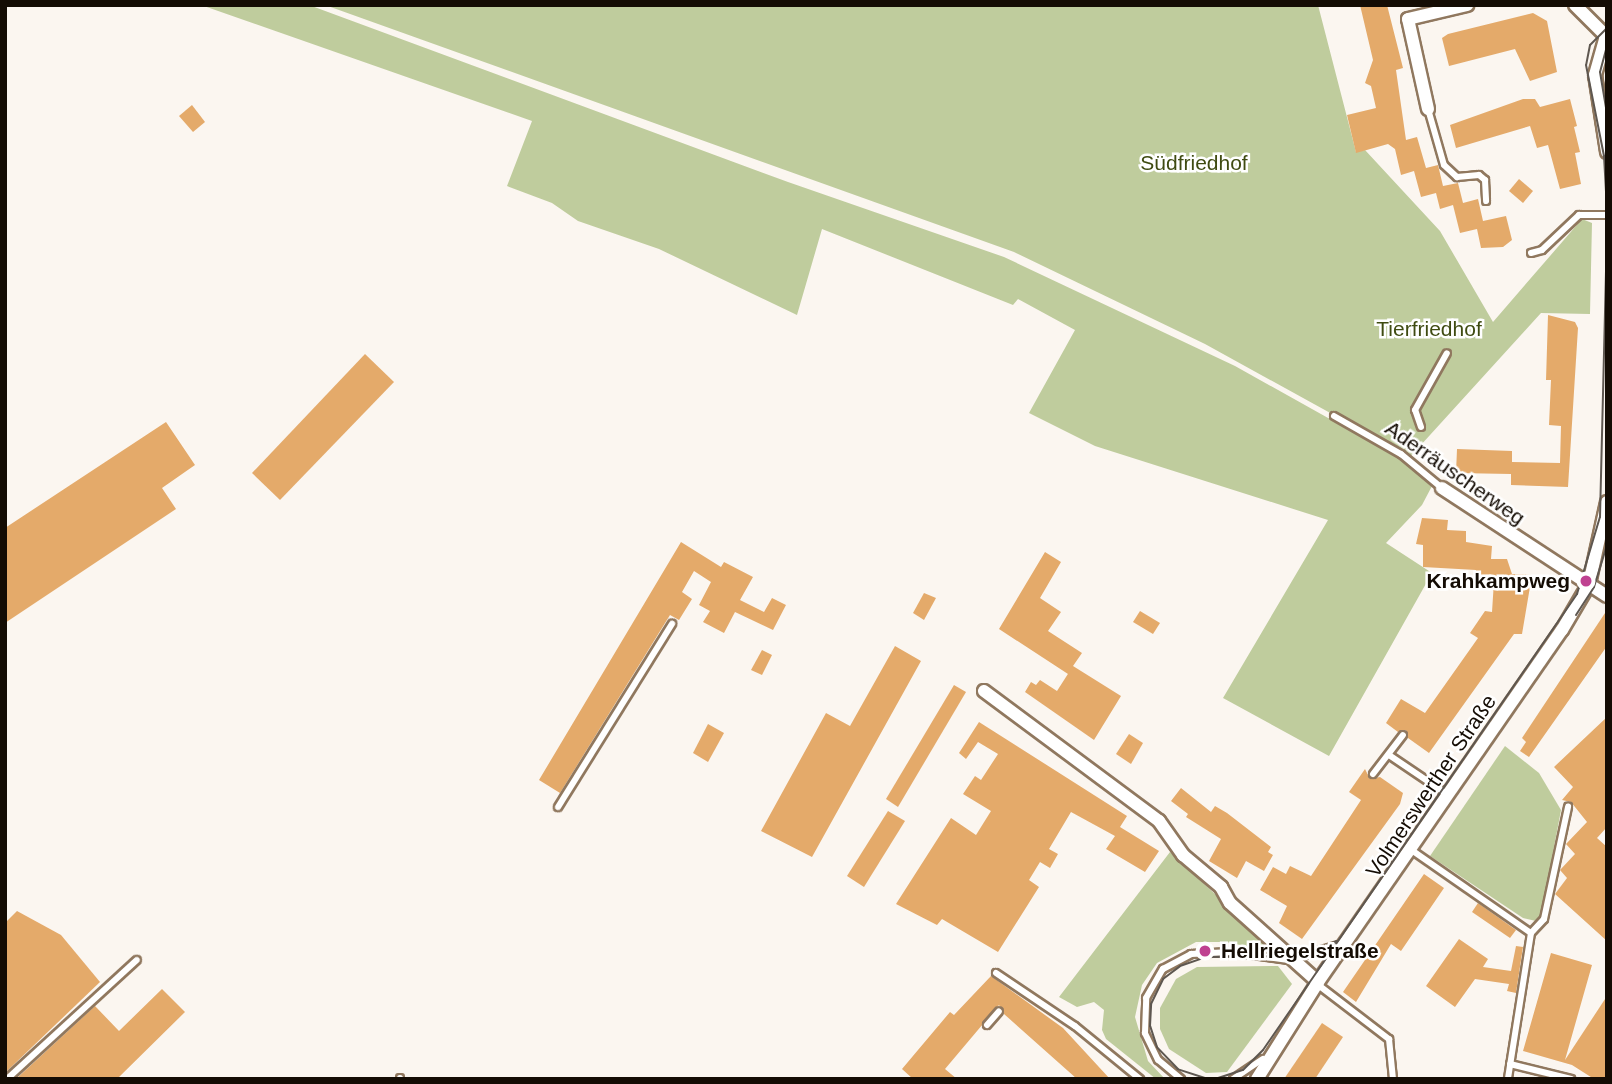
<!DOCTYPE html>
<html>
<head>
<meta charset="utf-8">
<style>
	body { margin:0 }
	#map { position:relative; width:1612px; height:1084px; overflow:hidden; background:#fbf6f0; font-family:Helvetica,sans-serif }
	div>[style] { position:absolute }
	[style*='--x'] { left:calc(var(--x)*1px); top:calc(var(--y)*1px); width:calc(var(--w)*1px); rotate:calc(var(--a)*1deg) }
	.green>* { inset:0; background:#bfcc9d }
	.building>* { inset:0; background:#e4aa6a }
	.roads { filter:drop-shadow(2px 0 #90785f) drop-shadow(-2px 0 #90785f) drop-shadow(0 2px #90785f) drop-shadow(0 -2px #90785f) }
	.service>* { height:6px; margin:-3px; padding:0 3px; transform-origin:3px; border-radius:3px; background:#fff }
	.minor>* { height:12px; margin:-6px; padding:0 6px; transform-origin:6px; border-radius:6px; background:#fff }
	.tram>* { height:2px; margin:-1px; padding:0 1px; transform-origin:1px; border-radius:1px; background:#5e5750 }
	.dots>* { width:19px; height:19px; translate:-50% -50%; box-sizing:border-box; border:4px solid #fff; border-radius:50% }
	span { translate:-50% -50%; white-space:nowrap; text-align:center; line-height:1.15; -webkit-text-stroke:5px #fff; paint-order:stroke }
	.park-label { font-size:21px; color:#3f4b11 }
	.street-label { font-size:21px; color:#140c04 }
	.poi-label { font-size:21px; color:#140c04; font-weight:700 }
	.right { translate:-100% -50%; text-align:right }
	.left { translate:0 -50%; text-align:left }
	.frame { position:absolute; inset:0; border:7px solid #140c04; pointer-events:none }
</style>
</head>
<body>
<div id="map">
	<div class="green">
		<i style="clip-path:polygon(201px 5px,309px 5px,788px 182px,1004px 257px,1235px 366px,1396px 456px,1432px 486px,1422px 505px,1386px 543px,1432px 573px,1329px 756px,1223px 698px,1328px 520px,1095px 446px,1029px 413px,1075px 330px,1018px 299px,1013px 305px,822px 229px,797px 315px,659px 249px,578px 221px,552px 203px,507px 186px,532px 121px)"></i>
		<i style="clip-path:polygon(325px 5px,1318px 5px,1356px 152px,1365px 150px,1440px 231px,1493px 322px,1582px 219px,1592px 223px,1590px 314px,1541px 313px,1410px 457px,1205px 344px,1014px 252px)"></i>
		<i style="clip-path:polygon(1505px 746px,1539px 773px,1561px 810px,1541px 916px,1536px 921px,1523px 918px,1430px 856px)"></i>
		<i style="clip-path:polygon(1170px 852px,1278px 953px,1226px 942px,1196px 942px,1157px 963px,1142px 985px,1135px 1017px,1148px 1061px,1165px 1079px,1156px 1079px,1106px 1039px,1102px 1030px,1104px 1010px,1094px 1002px,1077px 1007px,1059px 997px)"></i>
		<i style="clip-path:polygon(1278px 966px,1292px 984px,1227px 1072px,1206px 1073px,1169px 1049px,1160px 1029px,1160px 1008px,1176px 979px,1197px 967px)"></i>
	</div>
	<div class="building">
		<i style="clip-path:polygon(1360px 5px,1387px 5px,1403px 68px,1396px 70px,1406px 140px,1417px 137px,1426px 168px,1438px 165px,1443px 186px,1458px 183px,1463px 203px,1478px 199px,1483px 221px,1506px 216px,1512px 240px,1503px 247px,1481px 248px,1477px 229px,1460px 233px,1453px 205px,1440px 209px,1436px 193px,1421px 197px,1414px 171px,1401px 175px,1395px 149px,1388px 144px,1356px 153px,1347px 115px,1376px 108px,1371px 86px,1365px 83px,1373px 60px)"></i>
		<i style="clip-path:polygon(1533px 13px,1547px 21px,1557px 72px,1530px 81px,1515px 49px,1449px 66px,1442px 38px,1448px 34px)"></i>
		<i style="clip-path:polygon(1523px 99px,1535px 99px,1540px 107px,1570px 99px,1577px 126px,1574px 127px,1580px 152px,1575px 153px,1581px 184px,1560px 189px,1548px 145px,1537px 148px,1530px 126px,1456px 148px,1450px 125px)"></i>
		<i style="clip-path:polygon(192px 105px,205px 122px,193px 132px,179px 116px)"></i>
		<i style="clip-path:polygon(1519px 179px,1533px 191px,1523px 203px,1509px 191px)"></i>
		<i style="clip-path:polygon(1548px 315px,1575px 322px,1578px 328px,1568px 487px,1511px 485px,1511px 474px,1456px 473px,1457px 449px,1512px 451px,1512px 462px,1560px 463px,1561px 426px,1549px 425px,1551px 380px,1546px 380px)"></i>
		<i style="clip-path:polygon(365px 354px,394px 382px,280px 500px,252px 473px)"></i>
		<i style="clip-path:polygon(166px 422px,195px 465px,162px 488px,176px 509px,5px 623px,5px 528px)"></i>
		<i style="clip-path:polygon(1422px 518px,1448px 520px,1447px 530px,1466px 531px,1466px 542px,1492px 546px,1491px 559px,1507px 559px,1512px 574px,1532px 575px,1522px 634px,1514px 634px,1429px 753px,1408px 738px,1406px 730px,1398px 732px,1386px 723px,1401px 699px,1425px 713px,1478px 638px,1470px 633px,1485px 611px,1492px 612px,1494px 581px,1475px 581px,1476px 570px,1423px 567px,1423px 545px,1416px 544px)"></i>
		<i style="clip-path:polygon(681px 542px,721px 567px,724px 562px,753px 577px,740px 600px,764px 612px,772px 598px,786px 605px,773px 630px,735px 612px,724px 633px,703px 622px,710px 611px,699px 605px,711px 582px,694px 571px,682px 592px,692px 599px,679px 620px,670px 615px,560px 793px,539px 780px)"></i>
		<i style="clip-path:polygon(1045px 552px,1061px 562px,1040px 598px,1061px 612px,1048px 631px,1082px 653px,1073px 666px,1121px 696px,1094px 740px,1025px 692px,1031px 682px,1036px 685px,1040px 680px,1057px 691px,1073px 666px,1068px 674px,999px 629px)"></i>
		<i style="clip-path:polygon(924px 593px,936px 598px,924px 620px,913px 613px)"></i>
		<i style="clip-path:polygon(1607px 610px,1607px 646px,1529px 757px,1520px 751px,1526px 742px,1522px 738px)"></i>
		<i style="clip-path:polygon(1140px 611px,1160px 623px,1153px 634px,1133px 622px)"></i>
		<i style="clip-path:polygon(895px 646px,921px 661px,812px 857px,761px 831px,826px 713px,850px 726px)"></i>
		<i style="clip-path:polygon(762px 650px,772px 655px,762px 675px,751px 670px)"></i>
		<i style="clip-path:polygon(954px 685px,966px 692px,898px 807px,886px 799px)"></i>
		<i style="clip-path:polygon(1607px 717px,1607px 827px,1597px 838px,1607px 847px,1607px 941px,1555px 894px,1567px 878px,1560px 870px,1575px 854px,1566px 844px,1587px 822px,1571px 802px,1562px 800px,1573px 787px,1554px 767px)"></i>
		<i style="clip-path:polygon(979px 722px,1127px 816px,1120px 827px,1159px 851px,1145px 872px,1106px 849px,1115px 836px,1071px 812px,1049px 849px,1058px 854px,1050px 868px,1040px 862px,1029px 880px,1039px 887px,998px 952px,942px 919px,937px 925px,896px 904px,951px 818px,976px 835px,991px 811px,963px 794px,975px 776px,981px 780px,998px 754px,978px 742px,966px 759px,959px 753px)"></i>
		<i style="clip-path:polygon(708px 724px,724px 733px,708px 762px,693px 753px)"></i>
		<i style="clip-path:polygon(1129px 734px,1143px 743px,1131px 764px,1116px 754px)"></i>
		<i style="clip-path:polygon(1365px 769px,1370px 779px,1380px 777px,1403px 793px,1400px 804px,1302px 939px,1279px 923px,1287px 906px,1260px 890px,1273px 867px,1286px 874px,1290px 866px,1311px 876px,1361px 800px,1349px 792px)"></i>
		<i style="clip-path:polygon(1181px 788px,1211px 812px,1215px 806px,1227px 813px,1271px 847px,1268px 852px,1273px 855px,1264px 871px,1246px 861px,1237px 878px,1209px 861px,1221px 839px,1186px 817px,1188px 814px,1171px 801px)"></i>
		<i style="clip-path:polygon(888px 811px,905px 821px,864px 887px,847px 876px)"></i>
		<i style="clip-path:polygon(1424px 874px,1444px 888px,1401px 951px,1391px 944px,1356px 1002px,1343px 992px)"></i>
		<i style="clip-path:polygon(1478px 903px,1516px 930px,1510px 938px,1472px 912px)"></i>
		<i style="clip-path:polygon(17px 911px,61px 935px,100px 982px,5px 1073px,5px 923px)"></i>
		<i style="clip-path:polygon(1459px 939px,1488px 959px,1483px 967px,1511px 971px,1516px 946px,1523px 947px,1516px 993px,1507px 991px,1509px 984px,1475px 979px,1455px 1007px,1426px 986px)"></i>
		<i style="clip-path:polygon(1551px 953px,1592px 965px,1565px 1060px,1607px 996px,1607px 1079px,1594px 1079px,1572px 1065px,1523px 1051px)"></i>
		<i style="clip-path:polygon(991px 976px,1063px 1028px,1110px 1079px,1077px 1079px,1004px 1014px,999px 1005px,945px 1069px,957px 1079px,913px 1079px,902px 1069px,950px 1012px,954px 1015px)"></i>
		<i style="clip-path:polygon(162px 989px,185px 1012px,117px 1079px,16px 1079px,95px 1006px,119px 1031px)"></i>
		<i style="clip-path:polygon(1322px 1023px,1343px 1037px,1315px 1079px,1284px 1079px)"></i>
	</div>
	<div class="roads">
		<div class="service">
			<i style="--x:1428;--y:109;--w:58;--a:74.1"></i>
			<i style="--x:1444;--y:165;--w:18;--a:43"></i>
			<i style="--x:1457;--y:177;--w:22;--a:-5"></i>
			<i style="--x:1479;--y:175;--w:8;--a:40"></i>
			<i style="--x:1485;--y:180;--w:21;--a:87"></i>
			<i style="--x:1531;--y:253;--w:11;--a:-15"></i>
			<i style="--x:1542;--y:250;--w:51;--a:-43.4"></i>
			<i style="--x:1579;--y:215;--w:28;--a:0"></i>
			<i style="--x:1334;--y:416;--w:77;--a:29.6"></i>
			<i style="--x:1401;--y:454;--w:53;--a:39.7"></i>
			<i style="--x:1421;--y:427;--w:18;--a:-109"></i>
			<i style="--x:1415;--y:410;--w:65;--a:-60.7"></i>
			<i style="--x:1389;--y:755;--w:71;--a:34.1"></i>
			<i style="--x:1373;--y:774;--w:49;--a:-52.4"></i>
			<i style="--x:558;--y:807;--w:216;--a:-58.1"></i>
			<i style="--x:1410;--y:849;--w:147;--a:34.8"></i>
			<i style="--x:1531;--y:933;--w:148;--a:99"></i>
			<i style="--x:1531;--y:933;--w:19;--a:-47"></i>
			<i style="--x:1544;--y:919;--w:115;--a:-77.9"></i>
			<i style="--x:996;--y:973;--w:95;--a:33.9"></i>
			<i style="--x:1075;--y:1026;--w:84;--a:39.2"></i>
			<i style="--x:1317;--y:984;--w:91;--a:37.4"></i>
			<i style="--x:1389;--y:1039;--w:40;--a:84.3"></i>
			<i style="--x:987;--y:1025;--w:18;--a:-49"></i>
			<i style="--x:1510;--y:1064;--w:63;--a:13.8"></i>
			<i style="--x:7;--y:1079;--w:176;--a:-42.5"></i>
			<i style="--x:400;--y:1079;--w:1;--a:-90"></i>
			<i style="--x:1181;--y:1079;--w:30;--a:-140"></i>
			<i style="--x:1158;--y:1060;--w:30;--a:-116"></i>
			<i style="--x:1145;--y:1033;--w:35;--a:-88"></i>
			<i style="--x:1146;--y:998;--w:34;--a:-60"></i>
			<i style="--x:1163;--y:969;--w:32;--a:-28"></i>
			<i style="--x:1191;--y:954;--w:40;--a:-2.9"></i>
			<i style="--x:1231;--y:952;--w:58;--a:8"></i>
			<i style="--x:1288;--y:960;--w:56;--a:-16.5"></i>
			<i style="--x:1233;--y:1079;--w:36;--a:-34"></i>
		</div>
		<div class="minor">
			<i style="--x:1575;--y:5;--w:44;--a:45"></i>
			<i style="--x:1606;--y:36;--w:41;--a:105.8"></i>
			<i style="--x:1595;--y:75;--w:78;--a:81.1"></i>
			<i style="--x:1428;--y:109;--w:92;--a:-102.5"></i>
			<i style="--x:1408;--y:19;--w:61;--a:-13.3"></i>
			<i style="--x:1442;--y:488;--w:197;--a:33.2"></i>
			<i style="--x:984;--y:691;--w:218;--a:36.6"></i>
			<i style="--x:1159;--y:821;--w:42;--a:54.8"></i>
			<i style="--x:1183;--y:855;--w:50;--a:40.1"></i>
			<i style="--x:1221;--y:887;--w:18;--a:61"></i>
			<i style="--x:1230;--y:903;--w:118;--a:41.9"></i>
			<i style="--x:1257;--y:1079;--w:115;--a:-57.8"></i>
			<i style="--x:1318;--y:982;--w:428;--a:-55.3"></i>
			<i style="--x:1562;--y:630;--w:53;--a:-59.6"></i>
			<i style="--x:1589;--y:584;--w:84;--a:-77.6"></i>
		</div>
	</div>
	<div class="tram">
		<i style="--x:1607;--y:28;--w:24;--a:135"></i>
		<i style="--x:1590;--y:45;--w:20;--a:101"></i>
		<i style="--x:1586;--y:65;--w:93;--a:78.8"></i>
		<i style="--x:1604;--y:156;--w:54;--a:86.8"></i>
		<i style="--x:1607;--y:46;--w:27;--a:105"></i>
		<i style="--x:1600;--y:72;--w:43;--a:80.5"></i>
		<i style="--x:1576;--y:615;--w:33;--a:-57"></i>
		<i style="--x:1594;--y:587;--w:44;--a:-72.8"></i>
		<i style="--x:1208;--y:1079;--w:32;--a:-162"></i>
		<i style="--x:1178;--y:1069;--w:30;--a:-134"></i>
		<i style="--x:1157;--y:1047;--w:22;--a:-108"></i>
		<i style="--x:1150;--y:1026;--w:22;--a:-87"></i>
		<i style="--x:1151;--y:1004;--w:28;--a:-64"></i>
		<i style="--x:1163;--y:979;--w:21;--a:-37"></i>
		<i style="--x:1180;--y:966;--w:28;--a:-19"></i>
		<i style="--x:1206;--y:957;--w:94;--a:-0.6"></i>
		<i style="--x:1300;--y:956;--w:40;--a:-22"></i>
		<i style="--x:1215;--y:1079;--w:29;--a:-18"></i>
		<i style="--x:1243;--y:1070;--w:28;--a:-45"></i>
		<i style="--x:1263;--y:1050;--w:554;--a:-55.45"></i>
		<i style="--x:1577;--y:594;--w:80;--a:-73.4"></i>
		<i style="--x:1600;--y:517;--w:294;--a:-88.6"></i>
	</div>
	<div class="dots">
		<i style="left:1586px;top:581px;background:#bf4291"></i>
		<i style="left:1205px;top:951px;background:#bf4291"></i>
	</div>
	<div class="park-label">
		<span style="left:1194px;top:163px">Südfriedhof</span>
		<span style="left:1429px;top:329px">Tierfriedhof</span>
	</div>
	<div class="street-label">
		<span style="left:1455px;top:473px;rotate:35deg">Aderräuscherweg</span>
		<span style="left:1431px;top:786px;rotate:-56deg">Volmerswerther Straße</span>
	</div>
	<div class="poi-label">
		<span class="right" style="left:1570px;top:581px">Krahkampweg</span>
		<span class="left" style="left:1221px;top:951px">Hellriegelstraße</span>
	</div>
	<div class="frame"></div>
</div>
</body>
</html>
